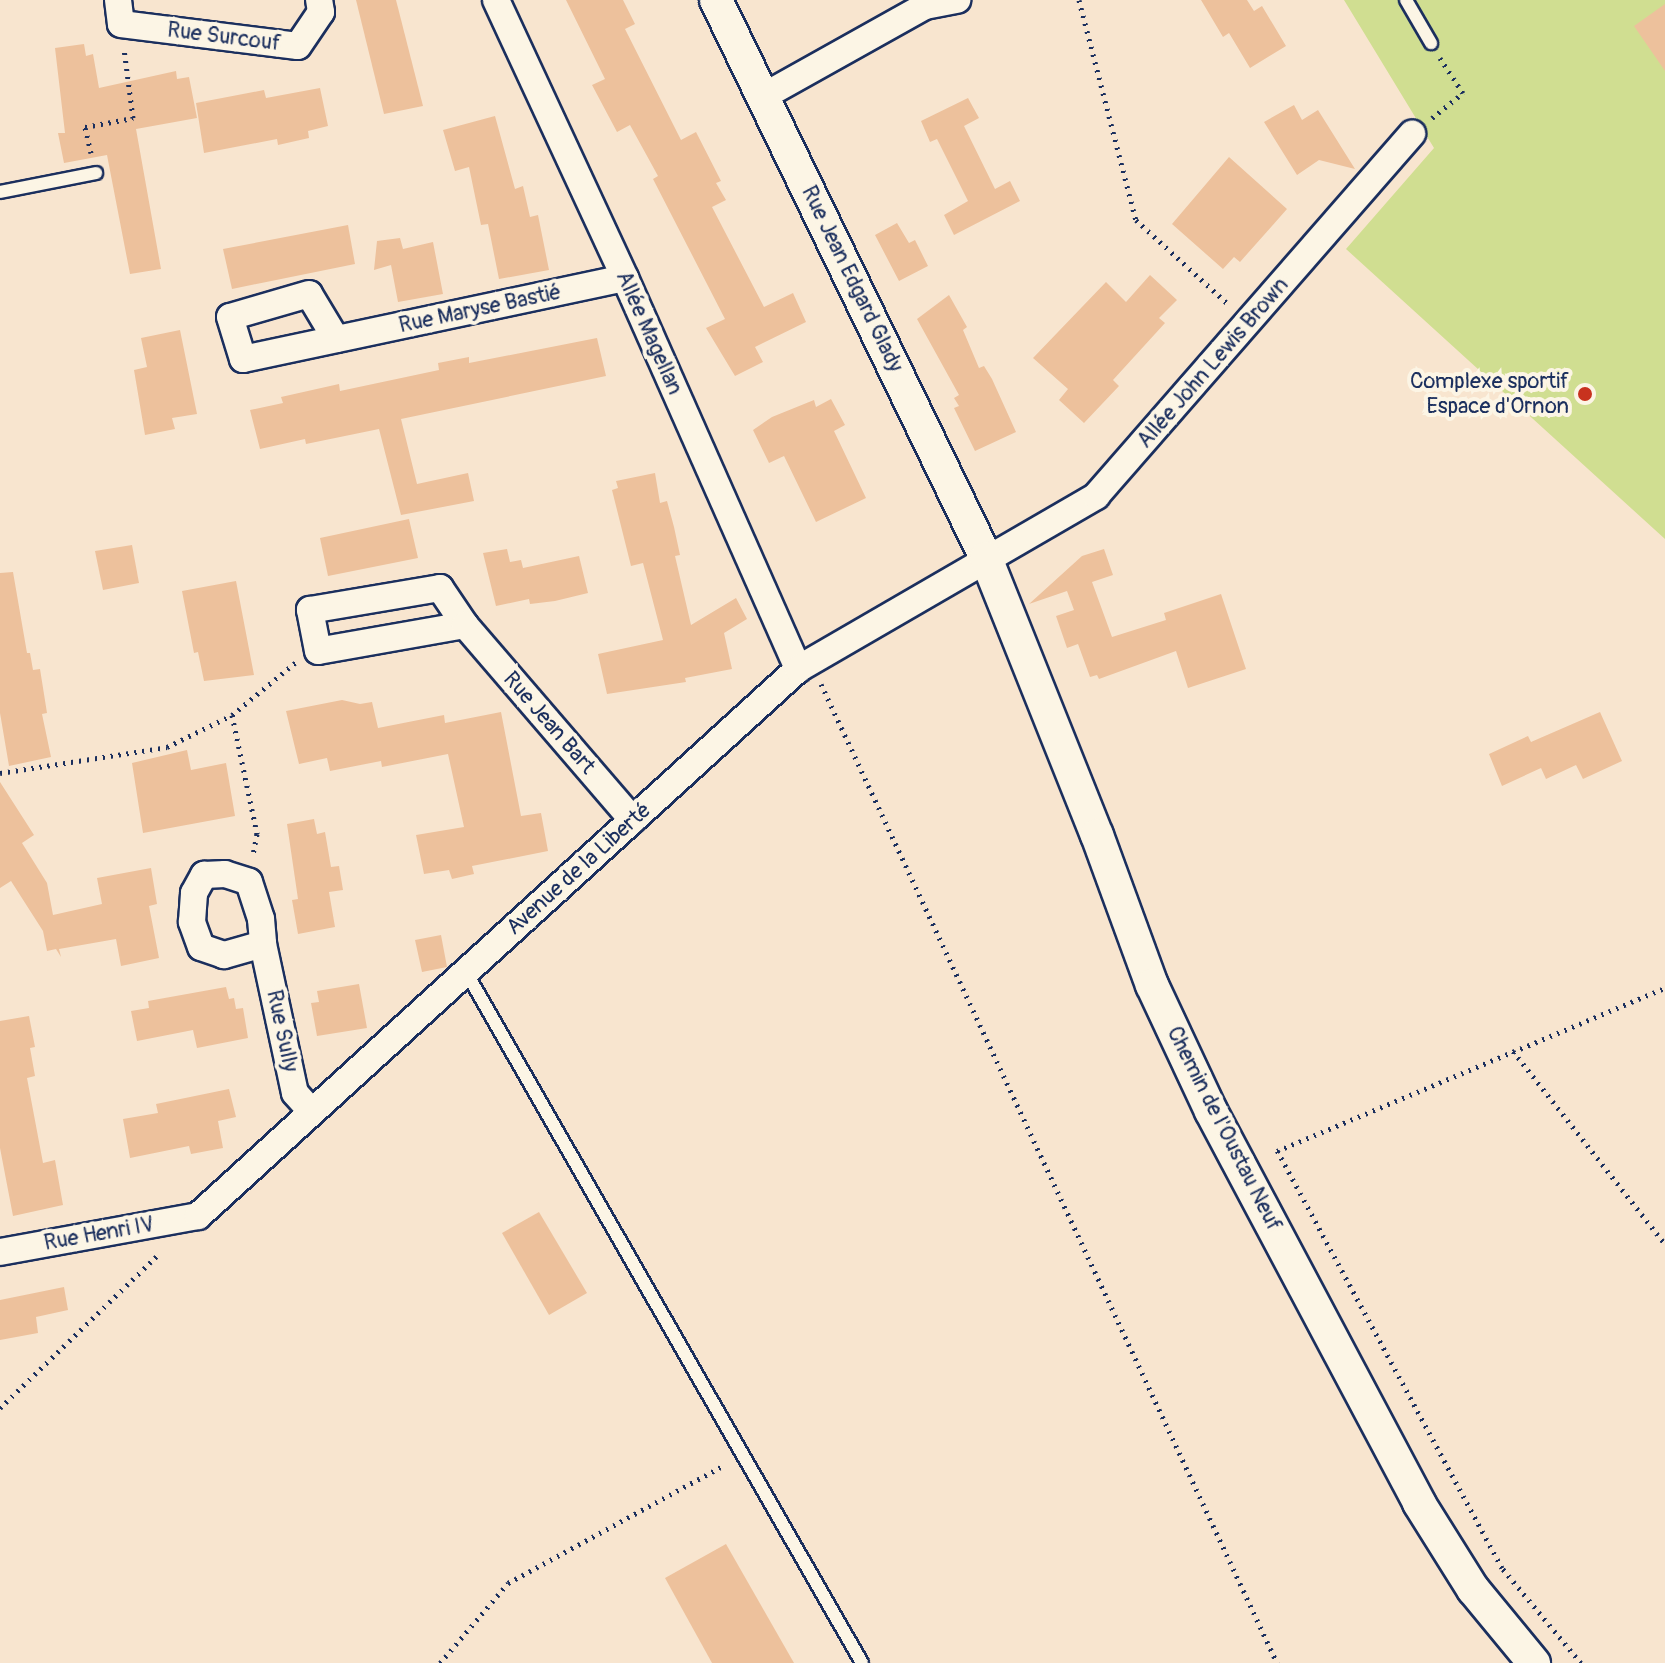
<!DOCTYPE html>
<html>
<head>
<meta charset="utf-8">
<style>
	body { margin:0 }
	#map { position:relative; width:1665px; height:1663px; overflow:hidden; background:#f8e5cf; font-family:Pangolin,sans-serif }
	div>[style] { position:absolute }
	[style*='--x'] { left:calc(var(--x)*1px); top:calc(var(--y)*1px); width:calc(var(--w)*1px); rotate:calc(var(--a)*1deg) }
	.green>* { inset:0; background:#d0de91 }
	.building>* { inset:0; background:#edc19c }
	.path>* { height:5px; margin-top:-2.5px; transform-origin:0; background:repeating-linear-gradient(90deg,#1b2f5e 0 2px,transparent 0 8px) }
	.roads { filter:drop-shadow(2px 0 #1b2f5e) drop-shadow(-2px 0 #1b2f5e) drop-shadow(0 2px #1b2f5e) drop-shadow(0 -2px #1b2f5e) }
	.service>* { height:12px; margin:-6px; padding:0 6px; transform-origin:6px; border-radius:6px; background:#fcf5e5 }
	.minor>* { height:26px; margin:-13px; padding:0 13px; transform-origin:13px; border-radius:13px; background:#fcf5e5 }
	.tertiary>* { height:32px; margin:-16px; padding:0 16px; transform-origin:16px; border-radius:16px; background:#fcf5e5 }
	.dots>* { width:22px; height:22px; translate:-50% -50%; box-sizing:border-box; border:4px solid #fcf5e5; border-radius:50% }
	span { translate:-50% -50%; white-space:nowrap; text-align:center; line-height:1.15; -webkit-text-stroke:8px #fcf5e5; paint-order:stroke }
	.street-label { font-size:22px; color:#1b2f5e }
	.poi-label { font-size:22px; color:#1b2f5e }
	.right { translate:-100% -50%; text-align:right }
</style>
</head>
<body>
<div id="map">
	<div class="green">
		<i style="clip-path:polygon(1344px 0,1665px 0,1665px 539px,1346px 249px,1434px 148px)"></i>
	</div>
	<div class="building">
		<i style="clip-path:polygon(356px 0,396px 0,423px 106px,384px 114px)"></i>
		<i style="clip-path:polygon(566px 0,623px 0,635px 24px,625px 29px,681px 140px,696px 132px,721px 181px,716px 183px,726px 200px,712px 207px,764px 307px,793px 293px,806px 322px,755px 347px,763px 362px,735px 376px,706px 328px,725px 319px,653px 179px,658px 176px,630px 125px,617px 132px,592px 85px,605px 79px)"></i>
		<i style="clip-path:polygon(1201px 0,1247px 0,1254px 11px,1262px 6px,1286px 46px,1250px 68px,1229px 33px,1223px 37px)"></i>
		<i style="clip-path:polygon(1665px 4px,1665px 71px,1634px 26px)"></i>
		<i style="clip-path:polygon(84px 44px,86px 56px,93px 54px,99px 88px,176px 71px,177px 79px,189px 77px,197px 118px,136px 129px,161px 269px,130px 274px,107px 155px,64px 163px,58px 133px,65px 133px,55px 48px)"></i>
		<i style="clip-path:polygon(320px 88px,328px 126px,308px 131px,309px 138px,278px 145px,277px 139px,204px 153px,196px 103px,264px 90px,266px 98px)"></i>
		<i style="clip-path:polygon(968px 98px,979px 118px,964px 126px,995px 189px,1010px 181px,1020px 201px,954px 235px,944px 215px,968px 201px,937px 139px,930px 142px,921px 121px)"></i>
		<i style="clip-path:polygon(1294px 105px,1302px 120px,1318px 110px,1355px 169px,1319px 160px,1297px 175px,1264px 122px)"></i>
		<i style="clip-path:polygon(495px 116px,515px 189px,523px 186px,530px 217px,538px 215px,549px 270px,499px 279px,488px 224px,481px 225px,469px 167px,455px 171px,443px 130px)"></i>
		<i style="clip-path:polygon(1229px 157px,1287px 209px,1240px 262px,1234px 257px,1223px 269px,1172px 224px)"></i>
		<i style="clip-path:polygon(897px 223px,909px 243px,915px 240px,928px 266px,899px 281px,875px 235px)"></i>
		<i style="clip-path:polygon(348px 225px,355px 264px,232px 289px,223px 249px)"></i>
		<i style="clip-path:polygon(400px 238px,403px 249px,433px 242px,443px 294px,398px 302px,391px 265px,374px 270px,377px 241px)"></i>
		<i style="clip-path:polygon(1150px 275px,1177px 300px,1159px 318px,1165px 323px,1113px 380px,1119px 386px,1084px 423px,1059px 400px,1068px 389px,1033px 358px,1106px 282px,1126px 302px)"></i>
		<i style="clip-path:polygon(949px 295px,967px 327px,963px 330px,979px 368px,984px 366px,992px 379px,1016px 432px,975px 451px,954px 408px,959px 406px,954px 398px,959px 395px,917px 319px)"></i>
		<i style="clip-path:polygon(180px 330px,197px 414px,172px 418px,175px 429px,145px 435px,134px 370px,147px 367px,141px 338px)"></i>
		<i style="clip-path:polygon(597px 338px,606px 376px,401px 419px,417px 484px,468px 473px,474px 501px,401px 515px,379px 429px,306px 444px,305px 439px,260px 449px,250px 410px,283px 403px,281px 397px,339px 384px,340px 391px,439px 370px,438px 363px,469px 357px,469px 363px)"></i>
		<i style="clip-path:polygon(831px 399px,845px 425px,834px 431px,866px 498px,816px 522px,784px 456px,769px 463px,753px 430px,772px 417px,814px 400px,816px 407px)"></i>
		<i style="clip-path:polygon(655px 473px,660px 503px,667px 501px,674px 527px,680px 555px,675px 556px,691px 625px,736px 598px,747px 619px,724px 633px,732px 669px,685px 678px,686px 682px,607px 694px,598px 654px,663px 640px,643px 563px,631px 566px,612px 490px,618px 488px,616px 481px)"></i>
		<i style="clip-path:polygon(409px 519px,418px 558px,328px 576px,320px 538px)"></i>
		<i style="clip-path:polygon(132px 545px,139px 583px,103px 590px,95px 551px)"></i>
		<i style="clip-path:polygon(507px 549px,510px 562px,521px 560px,523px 568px,579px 556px,588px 593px,555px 601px,530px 604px,529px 599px,496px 606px,483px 553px)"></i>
		<i style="clip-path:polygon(1104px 549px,1113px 575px,1092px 582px,1112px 637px,1166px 620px,1164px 613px,1221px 594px,1246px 669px,1188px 688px,1176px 651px,1099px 679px,1097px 675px,1090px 677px,1078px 644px,1067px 648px,1056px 616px,1074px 610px,1067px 591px,1029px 604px,1082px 556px)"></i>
		<i style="clip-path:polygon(13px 572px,27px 653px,30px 653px,33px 670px,40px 669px,47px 713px,42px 714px,51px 757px,9px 766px,0 713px,0 573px)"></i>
		<i style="clip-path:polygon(236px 581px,254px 675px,204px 681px,198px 652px,194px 653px,182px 591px)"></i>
		<i style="clip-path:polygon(342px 700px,360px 704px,372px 702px,378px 728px,444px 715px,445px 723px,501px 712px,521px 816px,541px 813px,548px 851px,472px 866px,474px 874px,452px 879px,449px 870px,424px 874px,416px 835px,464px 827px,448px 754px,382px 767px,381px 761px,330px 771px,327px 758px,299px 764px,286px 711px)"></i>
		<i style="clip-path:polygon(1600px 712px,1622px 761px,1583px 779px,1576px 765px,1546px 779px,1541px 768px,1502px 786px,1489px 754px,1528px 736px,1531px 742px)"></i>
		<i style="clip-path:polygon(187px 750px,191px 770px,226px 763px,235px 816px,143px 833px,132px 763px)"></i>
		<i style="clip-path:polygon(0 782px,34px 835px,22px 843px,47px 883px,53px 915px,102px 904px,97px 878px,151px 868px,157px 904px,149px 906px,159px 958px,121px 966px,116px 939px,59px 949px,61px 957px,56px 949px,47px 951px,43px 931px,11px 881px,0 888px)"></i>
		<i style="clip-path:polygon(314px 819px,317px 834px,325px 832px,331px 867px,339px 866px,343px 890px,329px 892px,335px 927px,298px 934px,292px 900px,298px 899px,287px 824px)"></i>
		<i style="clip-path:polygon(441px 935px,447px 967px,422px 972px,415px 940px)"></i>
		<i style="clip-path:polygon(359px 984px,367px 1028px,317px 1036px,311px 1003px,319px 1002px,317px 991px)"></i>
		<i style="clip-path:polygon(226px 987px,229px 999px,234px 998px,236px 1009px,243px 1008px,248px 1038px,197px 1048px,193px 1030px,137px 1041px,131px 1011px,149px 1008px,148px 1001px)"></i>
		<i style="clip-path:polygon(29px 1016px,35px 1047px,30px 1048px,35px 1076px,27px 1078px,43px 1163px,55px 1160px,63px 1205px,13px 1216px,0 1148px,0 1021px)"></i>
		<i style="clip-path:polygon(229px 1089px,236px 1117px,218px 1121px,223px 1148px,191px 1154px,189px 1146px,130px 1158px,123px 1119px,158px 1113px,156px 1104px)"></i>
		<i style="clip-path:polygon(539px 1212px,587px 1293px,549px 1315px,502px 1233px)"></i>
		<i style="clip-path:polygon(64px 1287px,68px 1310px,36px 1317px,38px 1333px,0 1340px,0 1300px)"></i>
		<i style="clip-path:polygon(726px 1544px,794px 1663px,712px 1663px,665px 1578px)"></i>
	</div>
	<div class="path">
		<i style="--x:1079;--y:0;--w:227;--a:75.5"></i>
		<i style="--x:1136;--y:220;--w:126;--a:42.4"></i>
		<i style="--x:1432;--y:118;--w:40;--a:-39"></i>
		<i style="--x:1463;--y:93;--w:42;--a:-123.3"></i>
		<i style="--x:91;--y:153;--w:27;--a:-103"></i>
		<i style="--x:85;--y:127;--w:49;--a:-10.6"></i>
		<i style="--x:133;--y:118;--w:70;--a:-97.4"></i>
		<i style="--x:821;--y:684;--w:1080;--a:65.02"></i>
		<i style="--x:232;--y:715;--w:122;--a:78.1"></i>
		<i style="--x:257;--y:834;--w:20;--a:101"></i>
		<i style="--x:0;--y:773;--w:169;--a:-8.8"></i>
		<i style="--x:167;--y:747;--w:72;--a:-26.2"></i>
		<i style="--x:232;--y:715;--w:83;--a:-39.6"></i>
		<i style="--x:1513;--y:1051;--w:246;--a:51.8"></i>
		<i style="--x:0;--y:1408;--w:223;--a:-44.1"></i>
		<i style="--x:440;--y:1663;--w:105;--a:-49.6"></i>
		<i style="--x:508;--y:1583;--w:246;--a:-28.6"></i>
		<i style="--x:1581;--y:1663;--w:124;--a:-129.7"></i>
		<i style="--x:1502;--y:1568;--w:474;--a:-118.3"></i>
		<i style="--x:1277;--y:1151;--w:421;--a:-22.8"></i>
	</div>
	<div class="roads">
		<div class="service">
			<i style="--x:1406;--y:0;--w:50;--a:59.8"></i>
			<i style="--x:0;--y:192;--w:98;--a:-11.2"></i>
			<i style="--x:466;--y:972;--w:796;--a:60.18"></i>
		</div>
		<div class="minor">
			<i style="--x:118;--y:0;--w:24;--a:83"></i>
			<i style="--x:121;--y:24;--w:178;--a:7.1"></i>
			<i style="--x:298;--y:46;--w:41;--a:-55.9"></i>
			<i style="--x:321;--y:12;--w:12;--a:-99"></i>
			<i style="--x:496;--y:0;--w:306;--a:65.1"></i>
			<i style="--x:625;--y:278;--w:428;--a:66.1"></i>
			<i style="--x:764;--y:96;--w:184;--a:-29.2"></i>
			<i style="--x:925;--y:6;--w:33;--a:-11"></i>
			<i style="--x:336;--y:339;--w:52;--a:-121"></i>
			<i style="--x:309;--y:294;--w:82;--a:163.8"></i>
			<i style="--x:230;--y:317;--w:44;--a:72.8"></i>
			<i style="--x:243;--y:359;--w:390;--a:-12"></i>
			<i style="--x:465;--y:625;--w:149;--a:170"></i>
			<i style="--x:318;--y:651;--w:42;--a:-101"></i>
			<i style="--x:310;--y:610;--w:132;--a:-9.6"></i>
			<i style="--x:440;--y:588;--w:45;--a:56"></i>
			<i style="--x:465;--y:625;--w:257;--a:49.3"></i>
			<i style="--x:263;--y:944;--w:41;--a:164.2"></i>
			<i style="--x:224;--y:955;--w:24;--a:-161"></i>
			<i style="--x:201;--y:947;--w:27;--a:-110"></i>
			<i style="--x:192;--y:922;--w:29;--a:-86"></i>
			<i style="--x:194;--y:893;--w:21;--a:-61"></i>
			<i style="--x:204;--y:875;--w:21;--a:-3"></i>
			<i style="--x:225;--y:874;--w:25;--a:18"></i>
			<i style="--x:249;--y:882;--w:39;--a:72"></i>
			<i style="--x:261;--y:919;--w:25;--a:85"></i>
			<i style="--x:263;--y:944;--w:152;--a:77.9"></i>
			<i style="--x:295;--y:1093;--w:25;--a:48"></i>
			<i style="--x:0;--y:1252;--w:201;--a:-10.3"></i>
			<i style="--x:198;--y:1216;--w:812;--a:-42.35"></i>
			<i style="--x:798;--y:669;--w:345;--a:-30.1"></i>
			<i style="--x:1096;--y:496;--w:481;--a:-48.9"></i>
		</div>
		<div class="tertiary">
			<i style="--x:716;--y:0;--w:620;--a:64.18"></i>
			<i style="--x:986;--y:558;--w:298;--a:68.2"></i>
			<i style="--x:1097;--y:835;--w:160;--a:69.9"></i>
			<i style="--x:1152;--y:985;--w:139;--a:64.9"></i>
			<i style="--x:1211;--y:1111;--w:444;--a:62"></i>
			<i style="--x:1419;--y:1503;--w:102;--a:57.9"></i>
			<i style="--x:1473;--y:1589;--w:96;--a:50.5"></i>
		</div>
	</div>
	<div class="dots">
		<i style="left:1585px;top:394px;background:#c8321e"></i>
	</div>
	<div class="street-label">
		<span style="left:224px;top:37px;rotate:7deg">Rue Surcouf</span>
		<span style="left:852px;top:279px;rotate:64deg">Rue Jean Edgard Glady</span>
		<span style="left:480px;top:309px;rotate:-12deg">Rue Maryse Bastié</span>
		<span style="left:649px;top:333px;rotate:66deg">Allée Magellan</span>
		<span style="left:1213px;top:363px;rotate:-49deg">Allée John Lewis Brown</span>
		<span style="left:549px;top:723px;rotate:49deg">Rue Jean Bart</span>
		<span style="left:579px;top:869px;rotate:-42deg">Avenue de la Liberté</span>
		<span style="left:282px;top:1031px;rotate:78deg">Rue Sully</span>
		<span style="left:1224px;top:1129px;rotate:63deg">Chemin de l'Oustau Neuf</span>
		<span style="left:99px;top:1234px;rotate:-10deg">Rue Henri IV</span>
	</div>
	<div class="poi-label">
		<span class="right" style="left:1569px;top:394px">Complexe sportif<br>Espace d'Ornon</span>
	</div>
</div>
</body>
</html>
